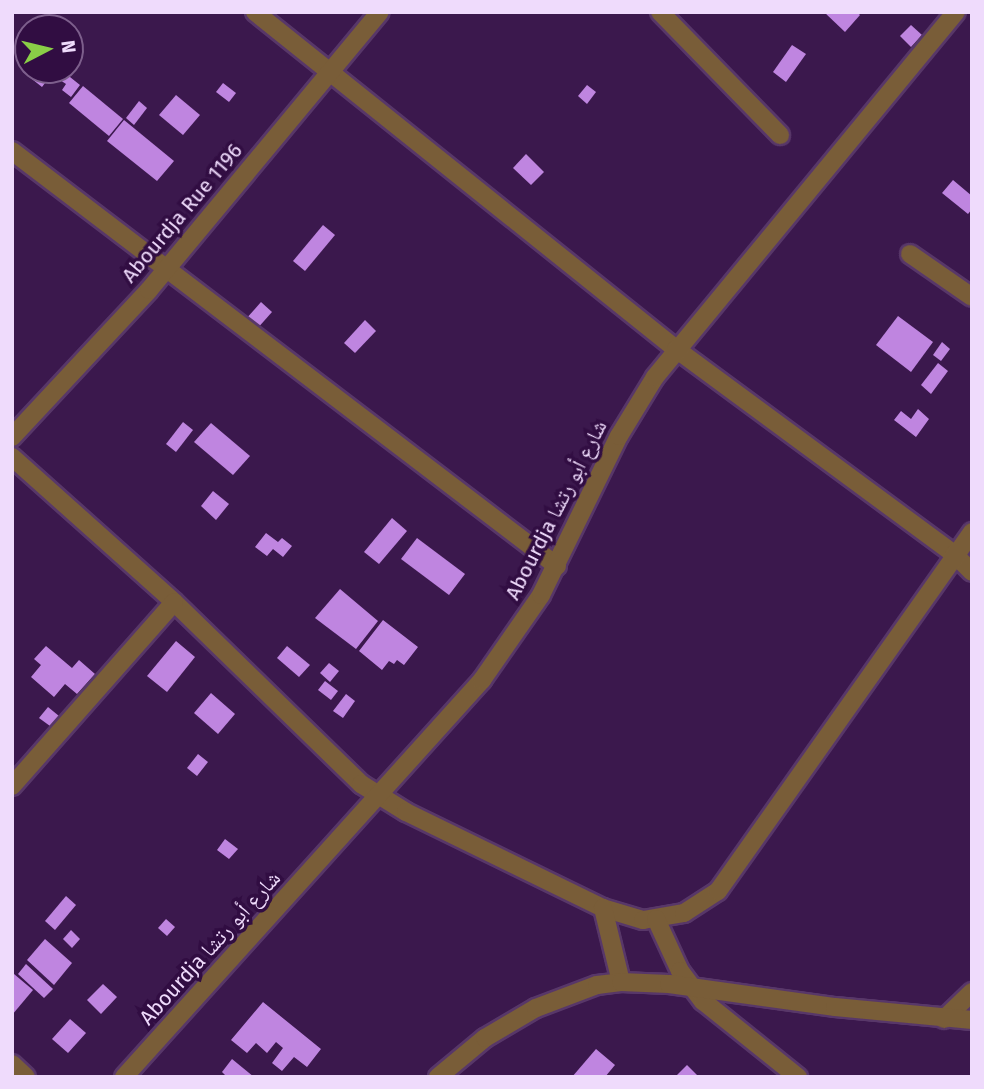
<!DOCTYPE html>
<html>
<head>
<meta charset="utf-8">
<style>
	body { margin:0 }
	#map { position:relative; width:984px; height:1089px; overflow:hidden; background:#3b184d; font-family:"Fira Sans","Noto Naskh Arabic",sans-serif }
	div>[style] { position:absolute }
	[style*='--x'] { left:calc(var(--x)*1px); top:calc(var(--y)*1px); width:calc(var(--w)*1px); rotate:calc(var(--a)*1deg) }
	.building>* { inset:0; background:#bf85e0 }
	.roads { filter:drop-shadow(2px 0 #583769) drop-shadow(-2px 0 #583769) drop-shadow(0 2px #583769) drop-shadow(0 -2px #583769) }
	.minor>* { height:18px; margin:-9px; padding:0 9px; transform-origin:9px; border-radius:9px; background:#795d38 }
	span { translate:-50% -50%; white-space:nowrap; text-align:center; line-height:1.15; -webkit-text-stroke:7px #310d42; paint-order:stroke }
	.street-label { font-size:21px; color:#efdbfc }
	.frame { position:absolute; inset:0; border:14px solid #efdbfc; pointer-events:none }
	.north { position:absolute; left:14px; top:14px; width:70px; height:70px; box-sizing:border-box; background:#310d42; border:2px solid #7d5f8c; border-radius:50%; rotate:83deg; font-size:19px; font-weight:700; line-height:28px; text-align:center; color:#efdbfc }
	.north::after { content:''; display:block; margin:auto; width:24px; height:32px; background:#8ace47; clip-path:polygon(50% 0,100% 100%,50% 72%,0 100%) }
</style>
</head>
<body>
<div id="map">
	<div class="building">
		<i style="clip-path:polygon(824px 12px,857px 12px,860px 15px,845px 32px)"></i>
		<i style="clip-path:polygon(911px 25px,922px 35px,911px 47px,900px 36px)"></i>
		<i style="clip-path:polygon(792px 45px,806px 54px,786px 82px,773px 72px)"></i>
		<i style="clip-path:polygon(28px 66px,28px 70px,55px 70px,42px 87px,23px 72px)"></i>
		<i style="clip-path:polygon(65px 73px,80px 85px,71px 97px,62px 90px,66px 84px,60px 80px)"></i>
		<i style="clip-path:polygon(223px 83px,236px 93px,229px 102px,216px 92px)"></i>
		<i style="clip-path:polygon(587px 85px,596px 92px,587px 104px,578px 96px)"></i>
		<i style="clip-path:polygon(83px 86px,123px 119px,109px 136px,69px 103px)"></i>
		<i style="clip-path:polygon(176px 95px,200px 115px,183px 135px,159px 115px)"></i>
		<i style="clip-path:polygon(139px 101px,147px 108px,134px 125px,126px 118px)"></i>
		<i style="clip-path:polygon(124px 120px,174px 161px,157px 181px,107px 141px)"></i>
		<i style="clip-path:polygon(526px 154px,544px 172px,531px 185px,513px 168px)"></i>
		<i style="clip-path:polygon(953px 180px,972px 196px,972px 209px,968px 214px,942px 193px)"></i>
		<i style="clip-path:polygon(323px 225px,335px 235px,305px 271px,293px 261px)"></i>
		<i style="clip-path:polygon(261px 302px,272px 312px,256px 330px,245px 320px)"></i>
		<i style="clip-path:polygon(898px 316px,933px 342px,911px 372px,876px 345px)"></i>
		<i style="clip-path:polygon(365px 320px,376px 331px,355px 353px,344px 343px)"></i>
		<i style="clip-path:polygon(942px 342px,950px 349px,941px 361px,933px 355px)"></i>
		<i style="clip-path:polygon(938px 363px,948px 371px,931px 394px,921px 385px)"></i>
		<i style="clip-path:polygon(918px 409px,929px 419px,916px 437px,894px 420px,901px 411px,911px 419px)"></i>
		<i style="clip-path:polygon(183px 422px,193px 430px,176px 452px,166px 444px)"></i>
		<i style="clip-path:polygon(211px 423px,250px 456px,233px 475px,194px 442px)"></i>
		<i style="clip-path:polygon(213px 491px,229px 504px,216px 520px,201px 506px)"></i>
		<i style="clip-path:polygon(392px 518px,407px 531px,379px 564px,364px 552px)"></i>
		<i style="clip-path:polygon(266px 533px,278px 542px,282px 538px,292px 546px,283px 557px,273px 549px,267px 556px,255px 547px)"></i>
		<i style="clip-path:polygon(417px 538px,465px 574px,449px 595px,401px 559px)"></i>
		<i style="clip-path:polygon(340px 589px,378px 621px,356px 649px,315px 618px)"></i>
		<i style="clip-path:polygon(383px 620px,418px 647px,404px 665px,397px 660px,394px 664px,389px 661px,382px 670px,359px 651px)"></i>
		<i style="clip-path:polygon(176px 641px,195px 657px,167px 692px,147px 676px)"></i>
		<i style="clip-path:polygon(46px 646px,72px 668px,79px 660px,95px 674px,77px 694px,65px 684px,54px 697px,31px 677px,41px 665px,34px 659px)"></i>
		<i style="clip-path:polygon(287px 646px,310px 665px,299px 677px,277px 658px)"></i>
		<i style="clip-path:polygon(329px 663px,339px 671px,330px 682px,320px 673px)"></i>
		<i style="clip-path:polygon(325px 681px,338px 691px,331px 700px,318px 690px)"></i>
		<i style="clip-path:polygon(211px 693px,235px 714px,218px 734px,194px 713px)"></i>
		<i style="clip-path:polygon(346px 694px,355px 701px,343px 718px,333px 711px)"></i>
		<i style="clip-path:polygon(48px 707px,59px 716px,50px 726px,39px 718px)"></i>
		<i style="clip-path:polygon(198px 754px,208px 762px,197px 776px,187px 768px)"></i>
		<i style="clip-path:polygon(225px 839px,238px 849px,229px 859px,217px 850px)"></i>
		<i style="clip-path:polygon(66px 896px,76px 905px,55px 930px,45px 921px)"></i>
		<i style="clip-path:polygon(166px 919px,175px 927px,167px 936px,158px 928px)"></i>
		<i style="clip-path:polygon(71px 930px,80px 939px,72px 948px,63px 939px)"></i>
		<i style="clip-path:polygon(45px 939px,72px 963px,54px 985px,27px 960px)"></i>
		<i style="clip-path:polygon(26px 964px,53px 989px,44px 998px,18px 974px)"></i>
		<i style="clip-path:polygon(14px 974px,33px 990px,12px 1015px,12px 976px)"></i>
		<i style="clip-path:polygon(103px 984px,117px 997px,101px 1014px,87px 1000px)"></i>
		<i style="clip-path:polygon(263px 1002px,321px 1049px,307px 1067px,294px 1057px,282px 1071px,272px 1063px,283px 1048px,276px 1042px,267px 1053px,256px 1043px,247px 1053px,231px 1040px)"></i>
		<i style="clip-path:polygon(70px 1019px,86px 1033px,68px 1053px,52px 1039px)"></i>
		<i style="clip-path:polygon(596px 1049px,615px 1065px,605px 1077px,572px 1077px)"></i>
		<i style="clip-path:polygon(232px 1059px,254px 1077px,227px 1077px,222px 1072px)"></i>
		<i style="clip-path:polygon(687px 1065px,697px 1075px,695px 1077px,677px 1075px)"></i>
	</div>
	<div class="roads">
		<div class="minor">
			<i style="--x:255;--y:12;--w:539;--a:38.68"></i>
			<i style="--x:676;--y:349;--w:345;--a:36.4"></i>
			<i style="--x:954;--y:554;--w:25;--a:45"></i>
			<i style="--x:660;--y:12;--w:172;--a:45.7"></i>
			<i style="--x:12;--y:151;--w:685;--a:37.29"></i>
			<i style="--x:910;--y:254;--w:75;--a:34.7"></i>
			<i style="--x:12;--y:437;--w:201;--a:-47"></i>
			<i style="--x:149;--y:290;--w:361;--a:-50.3"></i>
			<i style="--x:12;--y:457;--w:217;--a:41.8"></i>
			<i style="--x:174;--y:602;--w:261;--a:44.2"></i>
			<i style="--x:361;--y:784;--w:53;--a:31.9"></i>
			<i style="--x:406;--y:812;--w:219;--a:26"></i>
			<i style="--x:603;--y:908;--w:42;--a:16.7"></i>
			<i style="--x:643;--y:920;--w:42;--a:-9.7"></i>
			<i style="--x:684;--y:913;--w:40;--a:-32.9"></i>
			<i style="--x:718;--y:891;--w:440;--a:-54.7"></i>
			<i style="--x:12;--y:786;--w:245;--a:-48.6"></i>
			<i style="--x:603;--y:908;--w:76;--a:76.3"></i>
			<i style="--x:656;--y:919;--w:57;--a:65.2"></i>
			<i style="--x:680;--y:971;--w:38;--a:53"></i>
			<i style="--x:703;--y:1001;--w:122;--a:38.7"></i>
			<i style="--x:944;--y:1019;--w:39;--a:-44"></i>
			<i style="--x:12;--y:1064;--w:19;--a:43"></i>
			<i style="--x:124;--y:1077;--w:535;--a:-47.96"></i>
			<i style="--x:482;--y:680;--w:103;--a:-55.2"></i>
			<i style="--x:541;--y:595;--w:177;--a:-63.9"></i>
			<i style="--x:619;--y:436;--w:69;--a:-58.6"></i>
			<i style="--x:655;--y:377;--w:473;--a:-50.5"></i>
			<i style="--x:438;--y:1077;--w:61;--a:-39.7"></i>
			<i style="--x:485;--y:1038;--w:59;--a:-30.5"></i>
			<i style="--x:536;--y:1008;--w:65;--a:-20.7"></i>
			<i style="--x:597;--y:985;--w:24;--a:-7"></i>
			<i style="--x:621;--y:982;--w:48;--a:2.4"></i>
			<i style="--x:669;--y:984;--w:168;--a:7.9"></i>
			<i style="--x:835;--y:1007;--w:138;--a:5.4"></i>
		</div>
	</div>
	<div class="street-label">
		<span style="left:182px;top:213px;rotate:-50deg">Abourdja Rue 1196</span>
		<span style="left:556px;top:510px;rotate:-63deg">Abourdja شارع أبو رتشا</span>
		<span style="left:210px;top:948px;rotate:-48deg">Abourdja شارع أبو رتشا</span>
	</div>
	<div class="frame"></div>
	<div class="north">N</div>
</div>
</body>
</html>
